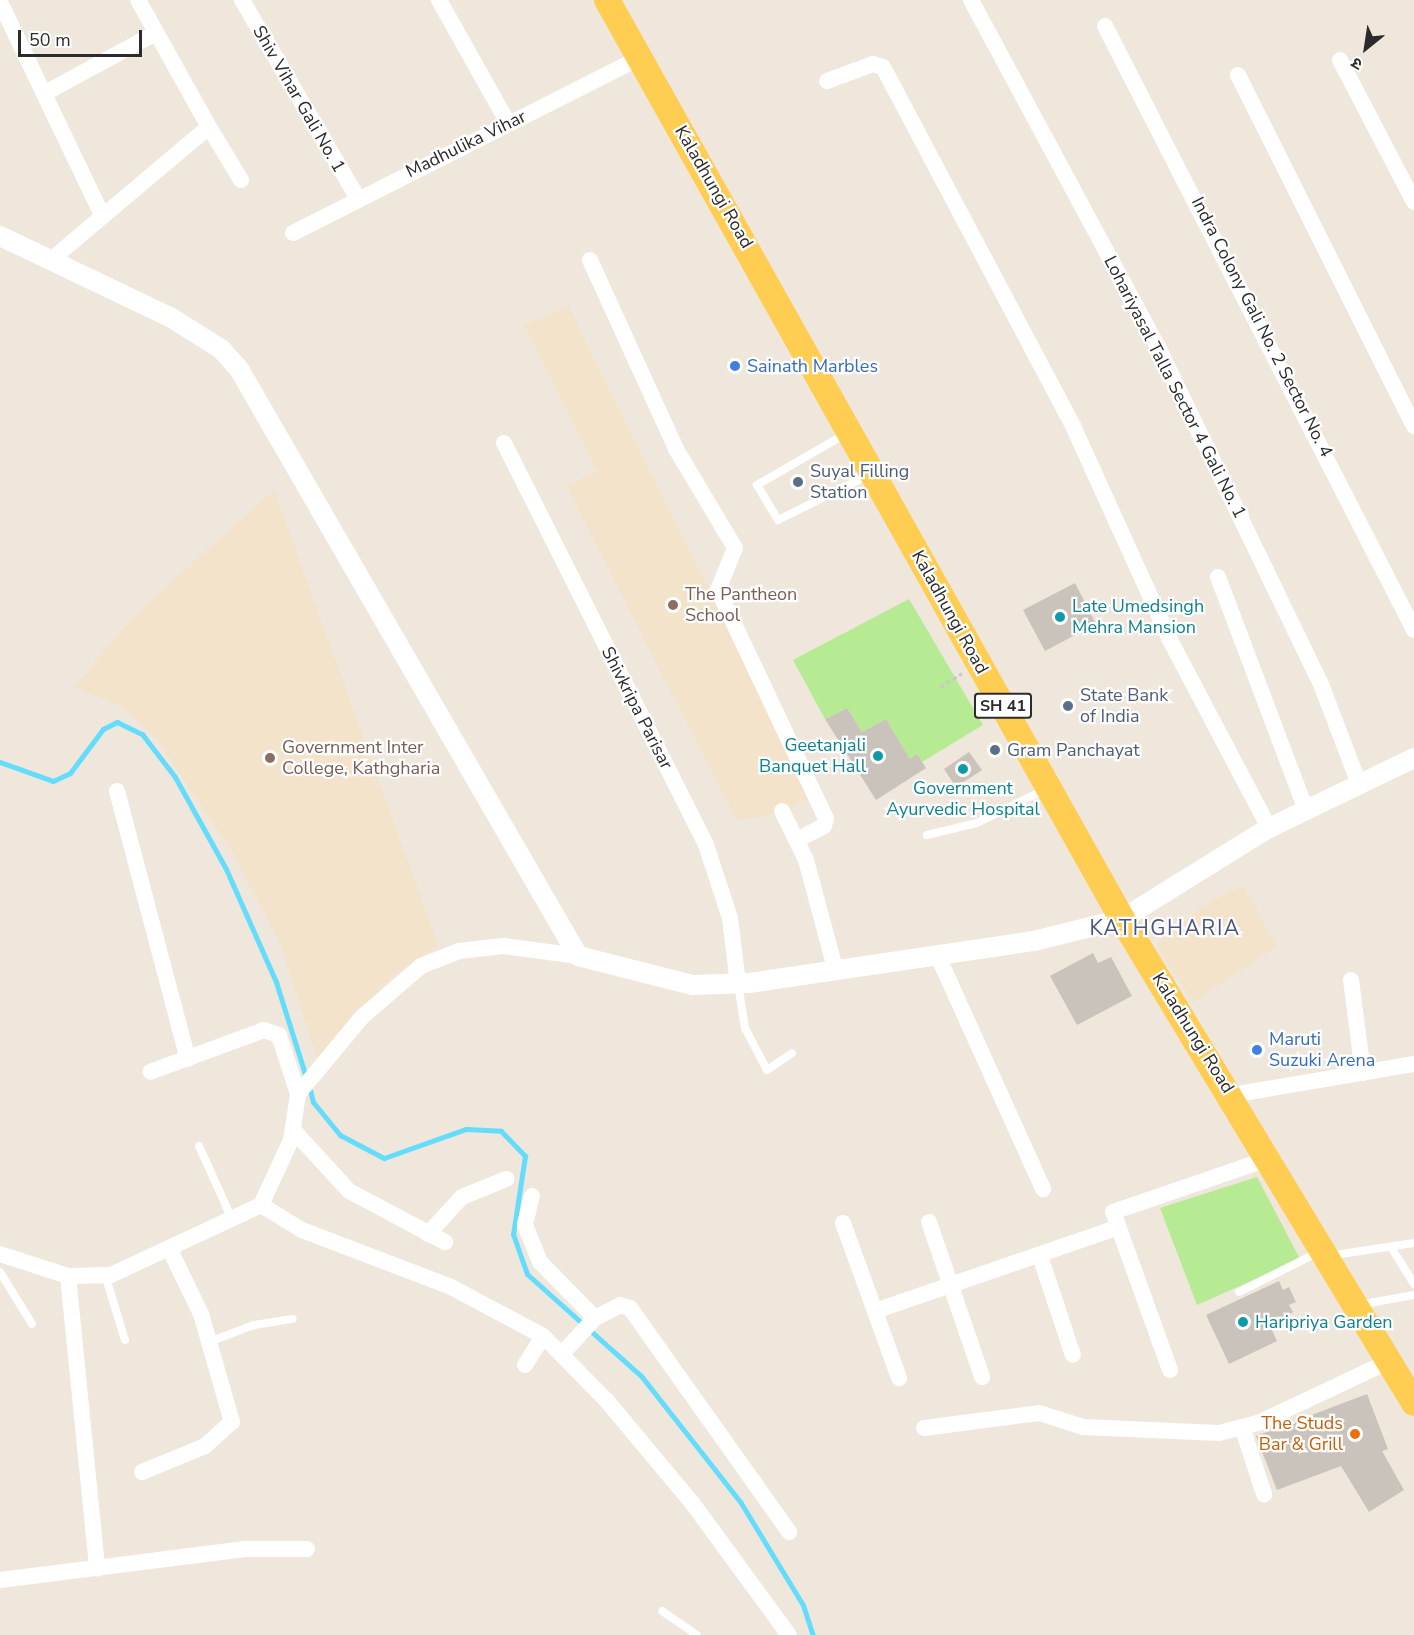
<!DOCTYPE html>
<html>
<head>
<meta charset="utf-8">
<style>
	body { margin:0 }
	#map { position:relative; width:1414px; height:1635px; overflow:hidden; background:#efe6dc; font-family:"Nunito Sans","Noto Sans Devanagari",sans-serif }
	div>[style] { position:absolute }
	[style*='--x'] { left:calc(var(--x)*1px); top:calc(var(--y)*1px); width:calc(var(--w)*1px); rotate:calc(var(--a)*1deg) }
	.education>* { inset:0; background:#f2e3ca }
	.green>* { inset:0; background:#b6eb93 }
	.stream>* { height:5px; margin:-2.5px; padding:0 2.5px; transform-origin:2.5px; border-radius:2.5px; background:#64dcfc }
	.building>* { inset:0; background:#cac3bc }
	.path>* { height:3px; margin-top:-1.5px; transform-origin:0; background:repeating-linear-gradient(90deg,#c8c8c8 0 4.5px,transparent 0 7.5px) }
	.service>* { height:8px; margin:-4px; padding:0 4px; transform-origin:4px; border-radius:4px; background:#fff }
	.minor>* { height:16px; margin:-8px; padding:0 8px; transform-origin:8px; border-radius:8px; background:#fff }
	.tertiary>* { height:20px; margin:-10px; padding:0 10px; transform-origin:10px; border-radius:10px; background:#fff }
	.primary>* { height:26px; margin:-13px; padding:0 13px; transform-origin:13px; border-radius:13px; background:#ffcd51 }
	.dots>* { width:16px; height:16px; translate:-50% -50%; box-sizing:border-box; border:3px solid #fff; border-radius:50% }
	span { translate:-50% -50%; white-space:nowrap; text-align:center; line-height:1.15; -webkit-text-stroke:4.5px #fff; paint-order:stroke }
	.shield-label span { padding:2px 4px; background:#fff; border:2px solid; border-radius:4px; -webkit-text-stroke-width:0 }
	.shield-label { font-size:16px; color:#2b2b2b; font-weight:700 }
	.street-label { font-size:18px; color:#2b2b2b }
	.shop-label { font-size:18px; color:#366cbe }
	.left { translate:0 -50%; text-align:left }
	.service-label { font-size:18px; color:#4e5e75 }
	.education-label { font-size:18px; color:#785e54 }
	.culture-label { font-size:18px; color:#0d838f }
	.right { translate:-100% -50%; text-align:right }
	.food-label { font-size:18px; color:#c56008 }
	.quarter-label { font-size:21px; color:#465482; letter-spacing:1.5px }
	.north { position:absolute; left:1336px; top:18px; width:60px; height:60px; -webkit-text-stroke:4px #fff; paint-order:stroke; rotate:210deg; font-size:16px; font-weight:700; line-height:24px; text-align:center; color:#2b2b2b }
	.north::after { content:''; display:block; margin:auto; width:21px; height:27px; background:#2b2b2b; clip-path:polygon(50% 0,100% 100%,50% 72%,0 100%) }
	.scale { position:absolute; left:18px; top:30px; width:124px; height:27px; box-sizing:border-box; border:3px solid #2b2b2b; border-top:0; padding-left:8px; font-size:18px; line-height:21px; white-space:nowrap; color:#2b2b2b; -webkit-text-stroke:4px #fff; paint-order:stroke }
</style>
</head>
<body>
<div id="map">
	<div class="education">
		<i style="clip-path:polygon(568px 306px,812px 797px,777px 814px,736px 820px,567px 487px,597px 471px,524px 325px)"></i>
		<i style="clip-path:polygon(274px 490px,438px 945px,391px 977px,319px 1064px,282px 948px,237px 860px,156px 738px,122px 707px,75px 687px,132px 618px)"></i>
		<i style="clip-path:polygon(1243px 886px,1277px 946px,1193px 1002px,1156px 945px,1203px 906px)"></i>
	</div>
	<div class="green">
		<i style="clip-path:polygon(909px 599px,983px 725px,922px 762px,917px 754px,910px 759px,886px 719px,862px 732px,847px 708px,825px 719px,793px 660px)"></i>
		<i style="clip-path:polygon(1257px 1177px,1300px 1259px,1197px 1305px,1160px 1208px)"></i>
	</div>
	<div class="stream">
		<i style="--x:0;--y:762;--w:56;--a:19.7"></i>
		<i style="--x:53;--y:781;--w:19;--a:-25"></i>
		<i style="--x:70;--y:773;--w:55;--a:-53.1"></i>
		<i style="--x:103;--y:729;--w:16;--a:-27"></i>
		<i style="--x:117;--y:722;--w:28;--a:26"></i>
		<i style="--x:142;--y:734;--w:54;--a:52.5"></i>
		<i style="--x:175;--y:777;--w:105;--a:61"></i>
		<i style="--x:226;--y:869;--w:124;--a:66.1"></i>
		<i style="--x:276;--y:982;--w:100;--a:72.5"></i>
		<i style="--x:309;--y:1086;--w:16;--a:76"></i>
		<i style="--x:313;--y:1102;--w:43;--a:50.7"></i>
		<i style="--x:340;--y:1135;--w:50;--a:27.6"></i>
		<i style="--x:384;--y:1158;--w:87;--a:-19.5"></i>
		<i style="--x:466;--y:1129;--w:35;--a:3"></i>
		<i style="--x:501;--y:1131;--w:35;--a:46"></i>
		<i style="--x:525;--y:1156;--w:79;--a:98.7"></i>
		<i style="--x:513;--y:1234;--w:42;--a:70.7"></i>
		<i style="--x:527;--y:1274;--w:154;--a:41.8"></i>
		<i style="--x:642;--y:1377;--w:160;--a:51.8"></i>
		<i style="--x:741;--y:1503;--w:119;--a:58.7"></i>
		<i style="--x:803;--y:1605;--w:32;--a:72"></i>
	</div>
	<div class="building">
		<i style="clip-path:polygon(1075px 583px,1096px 624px,1045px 651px,1023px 610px)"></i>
		<i style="clip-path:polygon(847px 708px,862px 732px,886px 719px,910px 759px,917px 754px,926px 768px,876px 800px,825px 719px)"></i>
		<i style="clip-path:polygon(969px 752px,982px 770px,956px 787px,944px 769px)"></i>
		<i style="clip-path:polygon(1093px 953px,1098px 963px,1111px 957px,1132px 996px,1077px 1025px,1050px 976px)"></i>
		<i style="clip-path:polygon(1279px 1281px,1283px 1290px,1289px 1287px,1296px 1302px,1289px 1305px,1293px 1312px,1271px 1328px,1277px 1341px,1229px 1364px,1206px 1315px)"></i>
		<i style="clip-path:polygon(1367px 1394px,1388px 1449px,1382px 1451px,1404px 1490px,1369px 1512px,1341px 1466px,1277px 1490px,1256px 1436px)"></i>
	</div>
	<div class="path">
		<i style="--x:940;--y:687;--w:26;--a:-32"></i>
	</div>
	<div class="service">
		<i style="--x:847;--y:433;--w:104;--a:150"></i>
		<i style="--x:757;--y:485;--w:41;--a:59"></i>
		<i style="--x:778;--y:520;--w:104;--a:-26.3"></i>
		<i style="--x:927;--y:835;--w:51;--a:-13.5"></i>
		<i style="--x:977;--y:823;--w:77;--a:-26.2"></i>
		<i style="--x:738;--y:984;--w:45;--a:81"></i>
		<i style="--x:745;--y:1028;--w:47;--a:62.4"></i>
		<i style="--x:767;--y:1070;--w:30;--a:-34"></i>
		<i style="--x:199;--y:1146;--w:80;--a:65.7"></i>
		<i style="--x:1391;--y:1247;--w:44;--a:58.1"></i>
		<i style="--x:1328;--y:1256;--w:87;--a:-8.6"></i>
		<i style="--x:0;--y:1272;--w:61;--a:58.4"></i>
		<i style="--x:105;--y:1275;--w:68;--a:72.9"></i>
		<i style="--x:1239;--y:1292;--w:89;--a:-26.6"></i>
		<i style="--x:1358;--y:1305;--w:57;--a:-10.1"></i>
		<i style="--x:209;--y:1342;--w:48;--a:-20.7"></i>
		<i style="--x:254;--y:1325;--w:39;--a:-9"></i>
		<i style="--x:662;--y:1611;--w:42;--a:34.4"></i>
	</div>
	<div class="minor">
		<i style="--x:242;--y:0;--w:228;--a:59.7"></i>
		<i style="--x:439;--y:0;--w:141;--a:60.7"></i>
		<i style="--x:971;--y:0;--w:394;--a:61.7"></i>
		<i style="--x:1158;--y:347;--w:377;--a:64.2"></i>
		<i style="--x:1322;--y:687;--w:104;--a:69.1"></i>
		<i style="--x:0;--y:2;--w:238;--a:64.4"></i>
		<i style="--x:1105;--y:26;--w:678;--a:62.91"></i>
		<i style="--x:1340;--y:60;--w:160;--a:62.5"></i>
		<i style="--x:1238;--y:75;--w:393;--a:63.4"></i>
		<i style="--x:827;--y:81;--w:49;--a:-20.3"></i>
		<i style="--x:873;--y:64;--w:10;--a:17"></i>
		<i style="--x:883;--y:67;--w:406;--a:62.1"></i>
		<i style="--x:1073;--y:426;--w:235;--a:65.6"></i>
		<i style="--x:1170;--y:640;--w:212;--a:62.2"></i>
		<i style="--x:45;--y:93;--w:126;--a:-28.4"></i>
		<i style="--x:209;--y:127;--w:62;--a:58.9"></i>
		<i style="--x:293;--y:233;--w:389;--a:-26.8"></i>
		<i style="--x:52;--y:259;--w:205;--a:-40.1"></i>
		<i style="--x:209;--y:127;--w:145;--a:-119.2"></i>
		<i style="--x:590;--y:260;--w:208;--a:65.5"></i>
		<i style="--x:676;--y:449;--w:115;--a:59.2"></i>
		<i style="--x:735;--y:548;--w:45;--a:112"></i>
		<i style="--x:718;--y:590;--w:252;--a:64.7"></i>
		<i style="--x:826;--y:818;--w:8;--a:104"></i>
		<i style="--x:824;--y:826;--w:30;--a:153"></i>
		<i style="--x:504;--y:443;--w:450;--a:63.3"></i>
		<i style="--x:706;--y:845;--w:77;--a:71.8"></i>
		<i style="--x:730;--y:918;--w:66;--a:83.1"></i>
		<i style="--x:1218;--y:577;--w:249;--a:69.3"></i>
		<i style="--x:117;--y:791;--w:277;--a:75.2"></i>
		<i style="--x:782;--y:811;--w:55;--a:63.9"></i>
		<i style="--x:806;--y:860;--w:112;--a:75"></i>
		<i style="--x:937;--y:954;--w:258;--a:65.7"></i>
		<i style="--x:1351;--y:980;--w:94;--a:82.6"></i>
		<i style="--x:298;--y:1094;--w:100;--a:-50.3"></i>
		<i style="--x:362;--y:1017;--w:78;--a:-40.8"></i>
		<i style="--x:421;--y:966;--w:41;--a:-21.5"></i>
		<i style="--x:459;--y:951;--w:44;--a:-6.5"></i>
		<i style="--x:503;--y:946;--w:76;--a:7.6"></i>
		<i style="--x:1232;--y:1095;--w:185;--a:-9.7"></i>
		<i style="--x:294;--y:1131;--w:81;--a:47.5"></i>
		<i style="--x:349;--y:1191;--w:109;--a:28"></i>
		<i style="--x:532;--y:1196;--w:30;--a:104"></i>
		<i style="--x:525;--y:1225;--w:40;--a:68"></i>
		<i style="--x:540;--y:1262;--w:78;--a:45.5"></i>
		<i style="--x:595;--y:1318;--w:49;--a:132.5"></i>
		<i style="--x:261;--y:1205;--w:48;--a:31.4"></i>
		<i style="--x:302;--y:1230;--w:160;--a:20.9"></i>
		<i style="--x:451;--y:1287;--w:104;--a:28"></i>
		<i style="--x:543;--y:1336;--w:91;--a:45.4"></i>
		<i style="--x:607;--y:1401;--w:134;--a:50.1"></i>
		<i style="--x:693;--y:1504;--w:162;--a:53.8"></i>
		<i style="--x:929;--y:1222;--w:164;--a:71.1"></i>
		<i style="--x:843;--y:1223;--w:165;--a:70.1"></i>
		<i style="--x:428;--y:1234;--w:50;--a:-47.4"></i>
		<i style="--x:462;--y:1197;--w:48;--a:-22.2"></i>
		<i style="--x:0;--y:1254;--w:71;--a:17.9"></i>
		<i style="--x:68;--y:1276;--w:43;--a:-1.3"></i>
		<i style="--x:111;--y:1275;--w:166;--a:-25"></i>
		<i style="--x:261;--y:1205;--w:72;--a:-65.2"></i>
		<i style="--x:291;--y:1140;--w:47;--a:-81.3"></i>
		<i style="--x:298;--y:1094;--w:62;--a:-107.9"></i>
		<i style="--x:279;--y:1035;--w:16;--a:-162"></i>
		<i style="--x:264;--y:1030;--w:121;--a:159.8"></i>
		<i style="--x:1040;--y:1256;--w:104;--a:71.6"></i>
		<i style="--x:68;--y:1276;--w:294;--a:84.3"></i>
		<i style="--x:875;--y:1311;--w:255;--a:-19"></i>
		<i style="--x:595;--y:1318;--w:28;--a:-27"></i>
		<i style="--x:620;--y:1305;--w:10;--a:17"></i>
		<i style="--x:630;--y:1308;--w:275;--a:54.6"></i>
		<i style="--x:525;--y:1365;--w:34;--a:-58"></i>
		<i style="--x:1170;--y:1370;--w:168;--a:-109.8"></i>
		<i style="--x:1113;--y:1212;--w:167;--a:-18.9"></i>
		<i style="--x:1242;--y:1427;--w:71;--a:71.8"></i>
		<i style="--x:924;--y:1428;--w:116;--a:-7.4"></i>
		<i style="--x:1039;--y:1413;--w:46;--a:17.7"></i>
		<i style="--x:1083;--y:1427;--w:136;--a:2.5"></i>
		<i style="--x:1219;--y:1433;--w:40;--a:-14.4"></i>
		<i style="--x:1258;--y:1423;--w:146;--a:-25.2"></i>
		<i style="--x:142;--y:1472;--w:68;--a:-22.4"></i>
		<i style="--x:205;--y:1446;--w:36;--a:-42"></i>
		<i style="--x:232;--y:1422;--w:112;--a:-106"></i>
		<i style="--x:201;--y:1314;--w:71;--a:-115.8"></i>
		<i style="--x:0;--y:1580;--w:249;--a:-7.2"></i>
		<i style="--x:247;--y:1549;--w:60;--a:0"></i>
	</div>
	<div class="tertiary">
		<i style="--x:0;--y:236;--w:188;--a:25.5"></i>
		<i style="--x:170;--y:317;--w:60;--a:32.1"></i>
		<i style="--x:221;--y:349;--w:27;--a:48"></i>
		<i style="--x:239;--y:369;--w:678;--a:59.99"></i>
		<i style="--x:578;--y:956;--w:119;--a:14.2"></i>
		<i style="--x:693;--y:985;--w:56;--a:-2"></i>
		<i style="--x:749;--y:983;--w:288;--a:-8.4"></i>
		<i style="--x:1034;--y:941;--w:91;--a:-14"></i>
		<i style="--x:1122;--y:919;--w:173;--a:-31.8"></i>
		<i style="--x:1269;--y:828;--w:161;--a:-25.8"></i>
	</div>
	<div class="primary">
		<i style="--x:607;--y:0;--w:1053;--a:60.73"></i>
		<i style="--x:1122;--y:919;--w:565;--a:58.9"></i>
	</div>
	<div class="dots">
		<i style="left:735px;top:366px;background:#3f7fe0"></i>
		<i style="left:798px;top:482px;background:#5c6f8a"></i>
		<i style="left:673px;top:605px;background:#8d6e63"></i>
		<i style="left:1060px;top:617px;background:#0f9aa8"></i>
		<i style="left:1068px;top:706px;background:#5c6f8a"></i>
		<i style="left:995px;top:750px;background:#5c6f8a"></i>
		<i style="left:878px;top:756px;background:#0f9aa8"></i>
		<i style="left:270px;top:758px;background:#8d6e63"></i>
		<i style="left:963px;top:769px;background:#0f9aa8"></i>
		<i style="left:1257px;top:1050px;background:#3f7fe0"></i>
		<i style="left:1243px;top:1322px;background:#0f9aa8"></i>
		<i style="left:1355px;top:1434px;background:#e8710a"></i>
	</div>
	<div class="shield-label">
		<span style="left:1003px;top:706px">SH 41</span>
	</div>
	<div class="street-label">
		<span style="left:299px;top:99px;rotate:60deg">Shiv Vihar Gali No. 1</span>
		<span style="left:466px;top:144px;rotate:-26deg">Madhulika Vihar</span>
		<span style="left:714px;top:187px;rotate:60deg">Kaladhungi Road</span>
		<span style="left:1262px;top:327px;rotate:63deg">Indra Colony Gali No. 2 Sector No. 4</span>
		<span style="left:1175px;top:387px;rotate:63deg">Lohariyasal Talla Sector 4 Gali No. 1</span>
		<span style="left:950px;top:612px;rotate:61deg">Kaladhungi Road</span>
		<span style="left:637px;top:708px;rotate:63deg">Shivkripa Parisar</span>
		<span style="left:1193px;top:1033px;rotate:58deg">Kaladhungi Road</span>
	</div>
	<div class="shop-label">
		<span class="left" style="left:747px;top:366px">Sainath Marbles</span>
		<span class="left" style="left:1269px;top:1050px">Maruti<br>Suzuki Arena</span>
	</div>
	<div class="service-label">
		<span class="left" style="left:810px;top:482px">Suyal Filling<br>Station</span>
		<span class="left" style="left:1080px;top:706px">State Bank<br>of India</span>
		<span class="left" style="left:1007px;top:750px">Gram Panchayat</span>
	</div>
	<div class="education-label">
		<span class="left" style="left:685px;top:605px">The Pantheon<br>School</span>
		<span class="left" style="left:282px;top:758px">Government Inter<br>College, Kathgharia</span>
	</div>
	<div class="culture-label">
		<span class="left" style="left:1072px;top:617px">Late Umedsingh<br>Mehra Mansion</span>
		<span class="right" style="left:866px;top:756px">Geetanjali<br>Banquet Hall</span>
		<span style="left:963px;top:799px">Government<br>Ayurvedic Hospital</span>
		<span class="left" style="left:1255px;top:1322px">Haripriya Garden</span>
	</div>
	<div class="food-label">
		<span class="right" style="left:1343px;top:1434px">The Studs<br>Bar &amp; Grill</span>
	</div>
	<div class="quarter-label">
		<span style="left:1165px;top:928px">KATHGHARIA</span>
	</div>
	<div class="north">उ</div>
	<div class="scale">50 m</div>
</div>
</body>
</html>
